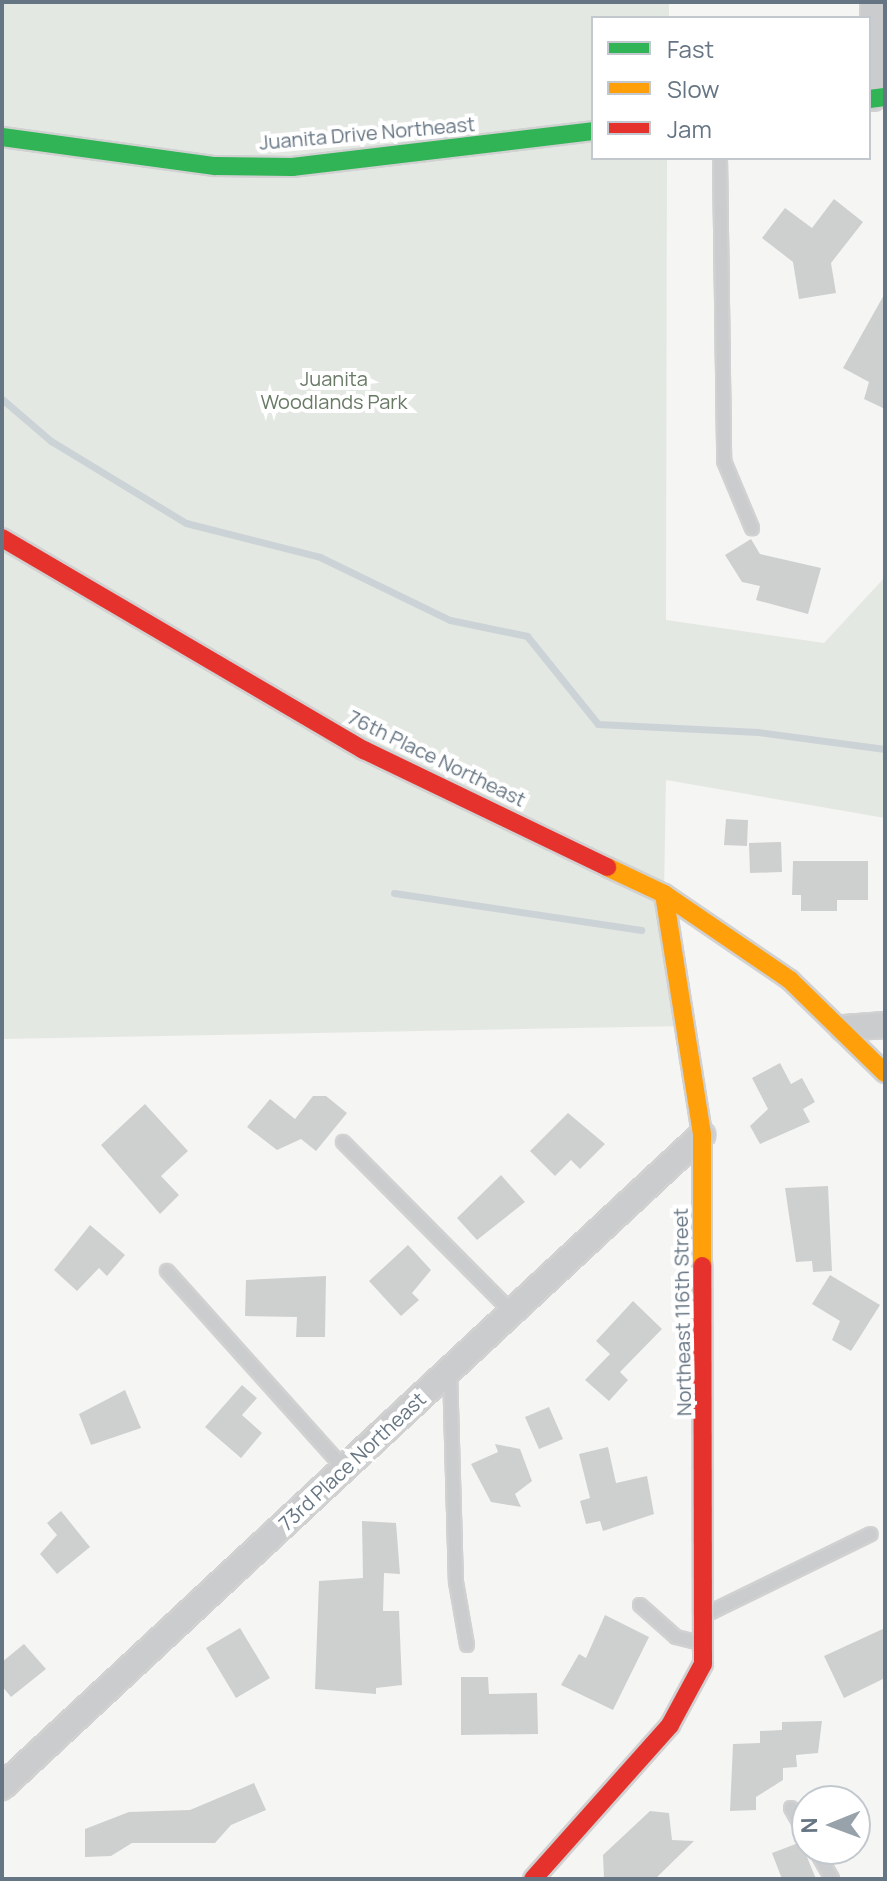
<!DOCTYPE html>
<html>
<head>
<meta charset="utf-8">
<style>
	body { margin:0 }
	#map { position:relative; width:887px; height:1881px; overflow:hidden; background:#f5f5f4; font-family:Manrope,sans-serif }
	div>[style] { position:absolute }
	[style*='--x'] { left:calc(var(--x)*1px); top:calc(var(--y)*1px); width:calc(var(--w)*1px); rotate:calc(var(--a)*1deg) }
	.green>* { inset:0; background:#e4e8e2 }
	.stream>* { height:7px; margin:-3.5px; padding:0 3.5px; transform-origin:3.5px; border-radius:3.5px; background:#ccd3d7 }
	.building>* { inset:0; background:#ced0d0 }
	.roads { filter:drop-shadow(2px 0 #d1d1d2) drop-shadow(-2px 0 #d1d1d2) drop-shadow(0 2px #d1d1d2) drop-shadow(0 -2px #d1d1d2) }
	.lane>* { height:12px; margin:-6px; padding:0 6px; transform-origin:6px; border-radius:6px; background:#cacccd }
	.street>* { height:24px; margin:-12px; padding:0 12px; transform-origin:12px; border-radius:12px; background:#cacccd }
	.fast>* { height:18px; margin:-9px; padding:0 9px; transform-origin:9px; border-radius:9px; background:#30b455 }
	.slow>* { height:18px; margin:-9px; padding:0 9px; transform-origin:9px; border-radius:9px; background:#ff9f0a }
	.jam>* { height:18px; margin:-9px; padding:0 9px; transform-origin:9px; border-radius:9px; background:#e5322d }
	span { translate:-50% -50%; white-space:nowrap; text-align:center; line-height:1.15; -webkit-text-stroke:8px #fff; paint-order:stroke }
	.street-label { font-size:20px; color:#667583 }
	.park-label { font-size:20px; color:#687a64 }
	.frame { position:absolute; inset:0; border:4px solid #667583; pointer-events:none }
	.legend { position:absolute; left:591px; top:16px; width:280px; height:144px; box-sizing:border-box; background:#fff; border:2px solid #c2c8cd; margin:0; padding:10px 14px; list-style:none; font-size:24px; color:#667583 }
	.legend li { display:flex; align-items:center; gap:16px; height:40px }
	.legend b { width:40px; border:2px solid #c2c8cd }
	.north { position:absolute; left:791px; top:1785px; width:80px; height:80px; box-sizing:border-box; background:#fff; border:2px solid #c2c8cd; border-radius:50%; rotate:269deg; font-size:22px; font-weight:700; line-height:32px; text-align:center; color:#667583 }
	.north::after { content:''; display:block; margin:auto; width:28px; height:36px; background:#98a2ab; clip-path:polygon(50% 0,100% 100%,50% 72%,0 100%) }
</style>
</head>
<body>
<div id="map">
	<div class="green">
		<i style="clip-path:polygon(2px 2px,669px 2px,669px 18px,593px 18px,593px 158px,667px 158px,666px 620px,824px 643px,885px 577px,885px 818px,666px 780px,664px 894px,685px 1026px,2px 1039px)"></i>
	</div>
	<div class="stream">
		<i style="--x:2;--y:399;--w:65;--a:40.6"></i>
		<i style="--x:51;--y:441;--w:158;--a:31.3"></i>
		<i style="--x:186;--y:523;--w:138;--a:14.2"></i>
		<i style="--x:320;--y:557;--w:144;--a:25.9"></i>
		<i style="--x:450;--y:620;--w:79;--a:11.7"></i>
		<i style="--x:527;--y:636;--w:113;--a:51.1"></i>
		<i style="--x:598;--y:724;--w:160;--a:2.9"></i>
		<i style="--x:758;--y:732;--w:128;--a:7.6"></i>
		<i style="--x:394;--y:893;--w:250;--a:8.5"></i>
	</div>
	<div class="building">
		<i style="clip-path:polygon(834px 199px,863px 222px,831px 263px,836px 293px,799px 299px,793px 262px,762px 238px,785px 208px,812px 228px)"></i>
		<i style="clip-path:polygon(885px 293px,885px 409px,864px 399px,869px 382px,843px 368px)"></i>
		<i style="clip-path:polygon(751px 539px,760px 554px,821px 568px,808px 614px,756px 600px,760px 586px,742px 582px,725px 555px)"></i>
		<i style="clip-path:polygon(726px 819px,748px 820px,747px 846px,724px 845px)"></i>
		<i style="clip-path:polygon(781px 842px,782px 872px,750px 873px,749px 843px)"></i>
		<i style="clip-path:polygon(793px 861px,868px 861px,868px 900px,837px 900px,837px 911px,801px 911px,801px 895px,792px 895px)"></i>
		<i style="clip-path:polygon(780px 1063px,791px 1084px,802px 1078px,815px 1102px,803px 1109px,810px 1122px,760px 1144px,750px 1126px,768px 1109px,752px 1078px)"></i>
		<i style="clip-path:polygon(313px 1096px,326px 1096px,347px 1113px,316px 1151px,301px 1139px,277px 1150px,247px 1127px,270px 1099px,295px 1119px)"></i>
		<i style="clip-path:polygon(145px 1104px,188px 1151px,161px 1176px,179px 1195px,160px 1214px,101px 1145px)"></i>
		<i style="clip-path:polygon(568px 1113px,605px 1144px,580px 1169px,571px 1160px,555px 1176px,530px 1151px)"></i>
		<i style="clip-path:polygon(501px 1175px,525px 1202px,477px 1240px,457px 1218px)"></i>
		<i style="clip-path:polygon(828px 1186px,832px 1271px,813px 1272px,812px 1261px,796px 1262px,785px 1188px)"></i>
		<i style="clip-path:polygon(90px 1225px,125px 1255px,107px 1276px,99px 1268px,77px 1291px,54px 1270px)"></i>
		<i style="clip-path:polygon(408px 1245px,431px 1270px,412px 1293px,419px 1300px,401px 1316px,369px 1281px)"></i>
		<i style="clip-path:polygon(830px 1275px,880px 1305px,851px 1351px,832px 1340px,840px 1321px,812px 1304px)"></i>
		<i style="clip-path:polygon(326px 1276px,325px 1337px,296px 1337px,297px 1317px,245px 1316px,246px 1280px)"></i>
		<i style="clip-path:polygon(633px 1301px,662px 1329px,620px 1372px,628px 1380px,609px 1401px,585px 1380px,610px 1354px,596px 1341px)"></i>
		<i style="clip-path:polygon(242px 1385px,257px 1398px,242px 1415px,262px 1433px,241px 1458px,205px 1427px)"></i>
		<i style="clip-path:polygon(125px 1390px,141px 1428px,91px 1445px,79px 1414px)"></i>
		<i style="clip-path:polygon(549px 1407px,563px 1439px,539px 1449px,525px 1417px)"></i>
		<i style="clip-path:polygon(495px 1444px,520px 1449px,532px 1481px,515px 1494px,521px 1507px,491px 1502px,471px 1464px,498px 1452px)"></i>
		<i style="clip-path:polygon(608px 1447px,616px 1483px,647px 1476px,654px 1514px,603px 1531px,600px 1521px,586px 1524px,580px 1501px,590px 1498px,579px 1454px)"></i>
		<i style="clip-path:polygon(61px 1511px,90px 1547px,57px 1574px,40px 1554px,57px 1535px,47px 1523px)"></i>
		<i style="clip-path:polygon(362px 1521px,396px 1523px,400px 1574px,384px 1573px,383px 1611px,399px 1611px,402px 1685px,376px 1688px,376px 1694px,315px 1689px,319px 1581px,363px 1578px)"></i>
		<i style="clip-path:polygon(605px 1615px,649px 1637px,613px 1710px,561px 1685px,579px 1654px,586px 1658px)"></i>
		<i style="clip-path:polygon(240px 1628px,270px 1678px,236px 1698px,206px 1648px)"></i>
		<i style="clip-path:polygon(885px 1628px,885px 1678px,844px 1698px,824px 1656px)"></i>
		<i style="clip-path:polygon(24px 1644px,46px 1669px,11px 1697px,2px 1686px,2px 1662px)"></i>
		<i style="clip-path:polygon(461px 1677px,488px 1677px,489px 1694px,537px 1693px,538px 1734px,461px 1735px)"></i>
		<i style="clip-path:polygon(822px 1721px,818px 1753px,796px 1755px,797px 1767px,783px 1768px,783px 1780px,756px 1797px,756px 1810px,730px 1811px,733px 1744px,760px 1743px,760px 1731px,782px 1730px,782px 1722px)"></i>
		<i style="clip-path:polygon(254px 1783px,266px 1810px,231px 1825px,215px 1843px,132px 1843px,111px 1856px,85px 1857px,85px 1829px,129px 1812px,190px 1810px)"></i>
		<i style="clip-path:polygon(650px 1811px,669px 1813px,672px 1840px,694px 1841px,655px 1879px,604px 1879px,603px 1855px)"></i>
		<i style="clip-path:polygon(801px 1842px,816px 1879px,782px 1879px,772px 1853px)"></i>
	</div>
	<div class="roads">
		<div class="lane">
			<i style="--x:720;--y:158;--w:303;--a:89.2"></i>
			<i style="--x:724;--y:461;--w:73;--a:67.3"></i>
			<i style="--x:343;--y:1142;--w:240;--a:45.2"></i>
			<i style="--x:167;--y:1271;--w:265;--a:48.1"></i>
			<i style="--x:450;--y:1370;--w:212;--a:88.4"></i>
			<i style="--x:456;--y:1582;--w:64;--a:80.1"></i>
			<i style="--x:640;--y:1605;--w:48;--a:41.6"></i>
			<i style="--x:676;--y:1637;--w:25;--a:14"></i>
			<i style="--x:707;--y:1614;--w:182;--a:-26"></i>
			<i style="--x:791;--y:1808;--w:32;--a:60"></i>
			<i style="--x:815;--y:1849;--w:34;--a:60"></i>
		</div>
		<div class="street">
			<i style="--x:873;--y:2;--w:96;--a:90"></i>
			<i style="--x:843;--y:1028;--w:42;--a:-4.1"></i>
			<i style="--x:2;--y:1787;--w:957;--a:-42.97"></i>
		</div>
		<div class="fast">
			<i style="--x:869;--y:99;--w:16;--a:-7"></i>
			<i style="--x:2;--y:137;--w:215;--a:7.8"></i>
			<i style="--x:215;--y:166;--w:77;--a:0.7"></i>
			<i style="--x:292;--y:167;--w:303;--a:-6.8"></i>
		</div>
		<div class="slow">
			<i style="--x:607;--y:867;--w:63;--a:25.3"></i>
			<i style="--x:664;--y:894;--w:153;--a:34.3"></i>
			<i style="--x:790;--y:980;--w:133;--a:44.4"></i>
			<i style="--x:664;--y:894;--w:244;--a:81"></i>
			<i style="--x:702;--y:1135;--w:131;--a:90"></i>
		</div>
		<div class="jam">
			<i style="--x:2;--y:538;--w:420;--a:30.4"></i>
			<i style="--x:364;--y:750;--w:270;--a:25.7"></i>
			<i style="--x:533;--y:1879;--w:206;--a:-48.3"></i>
			<i style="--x:670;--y:1725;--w:69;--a:-61.6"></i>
			<i style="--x:703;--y:1664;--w:398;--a:-90.1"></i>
		</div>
	</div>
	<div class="street-label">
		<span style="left:367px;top:133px;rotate:-5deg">Juanita Drive Northeast</span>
		<span style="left:437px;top:758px;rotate:26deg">76th Place Northeast</span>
		<span style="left:682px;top:1312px;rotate:-91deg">Northeast 116th Street</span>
		<span style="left:352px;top:1461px;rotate:-43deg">73rd Place Northeast</span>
	</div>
	<div class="park-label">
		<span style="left:334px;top:390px">Juanita<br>Woodlands Park</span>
	</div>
	<div class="frame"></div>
	<ul class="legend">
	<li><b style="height:10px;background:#30b455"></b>Fast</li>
	<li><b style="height:10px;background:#ff9f0a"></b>Slow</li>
	<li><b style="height:10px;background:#e5322d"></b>Jam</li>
	</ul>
	<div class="north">N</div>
</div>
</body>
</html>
